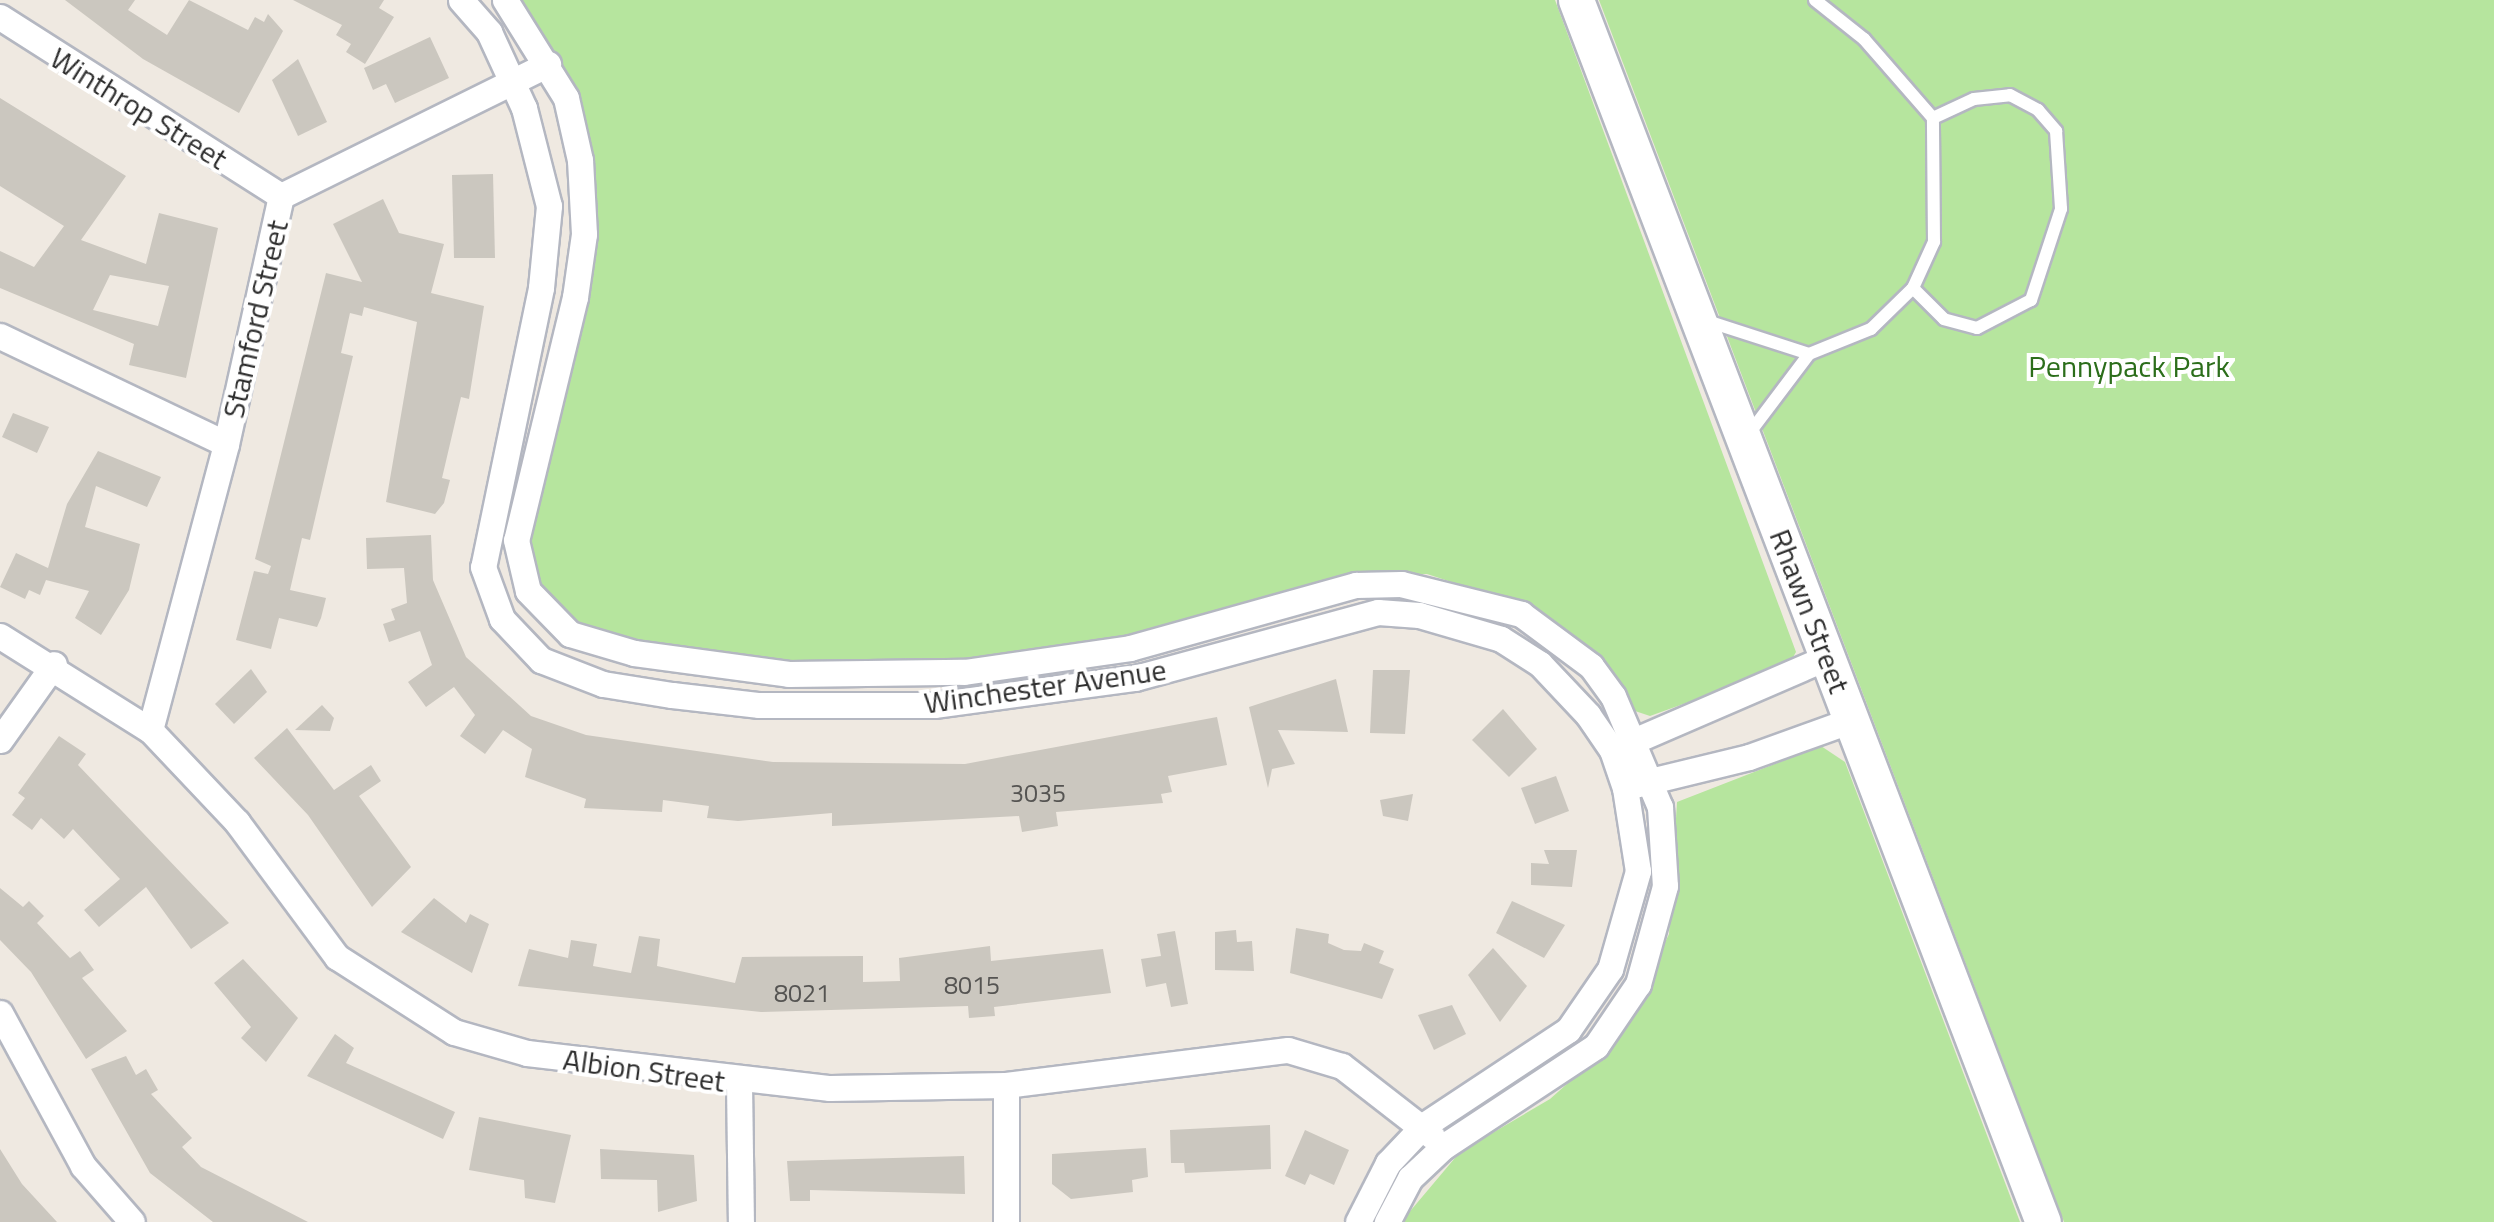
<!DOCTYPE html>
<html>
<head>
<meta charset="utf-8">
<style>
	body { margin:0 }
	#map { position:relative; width:2494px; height:1222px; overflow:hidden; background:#efe9e1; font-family:"Titillium Web",sans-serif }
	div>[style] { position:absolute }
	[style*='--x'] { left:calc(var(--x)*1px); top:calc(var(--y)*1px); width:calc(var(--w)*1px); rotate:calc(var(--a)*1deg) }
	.green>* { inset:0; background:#b6e59e }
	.building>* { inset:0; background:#cbc7bf }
	.roads { filter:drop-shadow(2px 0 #b4b7c1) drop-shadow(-2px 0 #b4b7c1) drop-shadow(0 2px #b4b7c1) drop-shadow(0 -2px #b4b7c1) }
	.service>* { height:12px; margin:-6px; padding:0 6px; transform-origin:6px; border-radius:6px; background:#fff }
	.minor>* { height:25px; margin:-12.5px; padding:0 12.5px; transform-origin:12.5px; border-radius:12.5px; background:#fff }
	.secondary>* { height:35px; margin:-17.5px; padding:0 17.5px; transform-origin:17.5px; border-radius:17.5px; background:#fff }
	span { translate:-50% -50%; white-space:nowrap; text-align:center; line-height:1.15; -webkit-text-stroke:8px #fff; paint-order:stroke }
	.number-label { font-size:25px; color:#555452 }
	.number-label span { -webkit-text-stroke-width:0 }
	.street-label { font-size:30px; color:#2e2e2e }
	.park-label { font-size:30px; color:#2c6e1b }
</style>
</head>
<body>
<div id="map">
	<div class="green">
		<i style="clip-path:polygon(516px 0,1555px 0,1796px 652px,1788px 666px,1650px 716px,1635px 711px,1584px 648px,1525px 606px,1427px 574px,1336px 576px,1169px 629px,1011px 660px,814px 668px,582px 634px,540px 594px,527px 535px,593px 185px)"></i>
		<i style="clip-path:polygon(1599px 0,2494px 0,2494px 1222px,2064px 1222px)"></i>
		<i style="clip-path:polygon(1821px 746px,1845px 762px,2020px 1222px,1401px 1222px,1460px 1152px,1550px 1099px,1620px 1037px,1669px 934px,1677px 802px)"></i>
	</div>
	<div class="building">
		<i style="clip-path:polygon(65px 0,135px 0,128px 10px,167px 35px,189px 0,248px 30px,255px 17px,264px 22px,268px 14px,283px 31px,239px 113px,143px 59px)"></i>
		<i style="clip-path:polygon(293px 0,384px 0,379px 8px,394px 17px,365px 64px,346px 52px,351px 44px,336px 35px,342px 25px)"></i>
		<i style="clip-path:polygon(430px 37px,449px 78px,395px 103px,386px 84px,373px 90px,364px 68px)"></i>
		<i style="clip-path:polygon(298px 59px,327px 122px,298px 136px,272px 80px)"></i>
		<i style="clip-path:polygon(evenodd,0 98px,126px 176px,81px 240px,146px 264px,159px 213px,218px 228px,186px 378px,129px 365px,134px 344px,0 288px,0 251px,34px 267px,64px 226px,0 186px,0 98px,110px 275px,169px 286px,158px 326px,93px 310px,110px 275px)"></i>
		<i style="clip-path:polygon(493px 174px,495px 258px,454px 258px,452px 175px)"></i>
		<i style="clip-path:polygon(383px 199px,399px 233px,444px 244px,431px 293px,484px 306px,469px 399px,461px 397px,442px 478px,450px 480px,444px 503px,435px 514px,386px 502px,417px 322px,364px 307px,362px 316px,350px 313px,341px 353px,353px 356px,310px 540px,302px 538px,290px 590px,326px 598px,321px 618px,317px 627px,279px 618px,271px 649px,236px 640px,254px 571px,268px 574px,271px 566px,255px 559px,326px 273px,362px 282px,333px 224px)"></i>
		<i style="clip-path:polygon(13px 413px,49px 427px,37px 453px,2px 437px)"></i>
		<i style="clip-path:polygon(98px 451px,161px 477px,147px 507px,96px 486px,85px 527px,140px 544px,129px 590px,101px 635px,75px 618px,89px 591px,46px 580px,40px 595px,29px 590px,25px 599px,0 587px,16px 553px,48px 568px,67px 504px)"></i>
		<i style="clip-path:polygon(431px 535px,433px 580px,466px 657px,531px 716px,586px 735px,773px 762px,965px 764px,1217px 717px,1227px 765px,1168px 776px,1172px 792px,1161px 794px,1163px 803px,1056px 812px,1058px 826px,1022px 832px,1019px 816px,832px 826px,832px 813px,738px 821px,707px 818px,709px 806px,663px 800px,662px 812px,584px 808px,586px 799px,525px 777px,532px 749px,503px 730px,485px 754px,460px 736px,475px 715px,454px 687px,426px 707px,408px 682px,432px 665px,420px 631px,389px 642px,383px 624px,395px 620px,391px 609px,407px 603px,404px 568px,367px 569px,366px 538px)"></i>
		<i style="clip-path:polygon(251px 669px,267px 692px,234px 724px,215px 704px)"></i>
		<i style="clip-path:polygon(1373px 670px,1410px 670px,1405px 734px,1370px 733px)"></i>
		<i style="clip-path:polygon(1336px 679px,1348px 732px,1278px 730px,1295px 764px,1272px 769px,1268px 788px,1249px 707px)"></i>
		<i style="clip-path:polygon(322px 705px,334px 718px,330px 731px,295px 730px)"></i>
		<i style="clip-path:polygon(1503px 709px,1537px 749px,1509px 777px,1472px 740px)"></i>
		<i style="clip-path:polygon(287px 728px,334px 790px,371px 765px,381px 781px,359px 796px,411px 867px,372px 907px,308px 815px,254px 758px)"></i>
		<i style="clip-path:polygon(59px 736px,86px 754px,78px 765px,229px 923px,191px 949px,146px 887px,99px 927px,84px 910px,120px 879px,73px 829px,64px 839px,41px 818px,32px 830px,12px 815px,25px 798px,18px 793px)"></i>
		<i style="clip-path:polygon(1556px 776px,1569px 811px,1535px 824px,1521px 788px)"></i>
		<i style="clip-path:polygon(1413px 794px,1408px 821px,1383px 816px,1380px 800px)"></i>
		<i style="clip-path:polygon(1544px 850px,1577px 850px,1572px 887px,1531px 885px,1531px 863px,1549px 864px)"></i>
		<i style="clip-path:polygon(0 888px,23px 907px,29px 901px,44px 916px,37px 923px,70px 958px,80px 951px,94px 970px,82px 978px,127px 1031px,86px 1059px,31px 972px,0 940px)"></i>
		<i style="clip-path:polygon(434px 898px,466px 923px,470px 914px,489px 924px,472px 973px,401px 932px)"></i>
		<i style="clip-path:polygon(1512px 901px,1565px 925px,1544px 958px,1496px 933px)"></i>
		<i style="clip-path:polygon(1296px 928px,1329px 934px,1328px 943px,1344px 950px,1361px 951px,1364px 943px,1384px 951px,1379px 963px,1394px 969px,1382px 999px,1290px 973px)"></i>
		<i style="clip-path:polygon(1236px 930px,1237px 942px,1252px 941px,1254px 971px,1215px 970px,1215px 932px)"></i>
		<i style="clip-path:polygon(1175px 931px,1188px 1004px,1171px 1007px,1166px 983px,1146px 987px,1141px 959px,1161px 956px,1157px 934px)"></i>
		<i style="clip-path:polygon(639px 936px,660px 939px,657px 966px,735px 983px,742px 957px,863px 956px,863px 982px,900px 981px,899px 958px,990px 946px,991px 961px,1103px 949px,1111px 993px,994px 1007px,995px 1016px,969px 1018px,968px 1006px,761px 1012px,518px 986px,529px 949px,568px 958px,571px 940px,597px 944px,593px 966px,631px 973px)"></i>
		<i style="clip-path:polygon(1493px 948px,1527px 986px,1500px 1022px,1468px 975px)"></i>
		<i style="clip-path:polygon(243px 959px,298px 1018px,266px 1062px,241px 1038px,251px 1027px,214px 983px)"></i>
		<i style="clip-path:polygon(1452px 1005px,1466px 1034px,1434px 1050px,1418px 1015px)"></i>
		<i style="clip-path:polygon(335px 1034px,354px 1048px,346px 1063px,455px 1112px,443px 1139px,307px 1076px)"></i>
		<i style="clip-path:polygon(126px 1056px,136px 1075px,146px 1069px,158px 1090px,151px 1094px,192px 1138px,182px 1147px,201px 1167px,308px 1222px,213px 1222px,150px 1173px,91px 1069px)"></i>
		<i style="clip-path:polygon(479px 1117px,571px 1135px,555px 1203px,525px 1198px,524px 1180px,469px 1170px)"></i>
		<i style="clip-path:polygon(1270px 1125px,1271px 1169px,1185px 1173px,1184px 1163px,1171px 1163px,1170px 1130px)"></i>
		<i style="clip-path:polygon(1305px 1130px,1349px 1150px,1334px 1185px,1310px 1174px,1305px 1185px,1285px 1176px)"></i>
		<i style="clip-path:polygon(1146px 1148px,1148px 1177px,1132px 1180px,1133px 1192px,1071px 1199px,1052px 1184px,1052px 1154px)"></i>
		<i style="clip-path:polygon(0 1149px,22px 1184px,57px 1222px,0 1222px)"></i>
		<i style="clip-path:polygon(600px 1149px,694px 1155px,697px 1201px,658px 1212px,657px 1180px,601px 1179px)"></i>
		<i style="clip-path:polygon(964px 1156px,965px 1194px,810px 1190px,810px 1201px,790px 1201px,787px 1161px)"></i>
	</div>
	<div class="roads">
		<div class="service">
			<i style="--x:1815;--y:0;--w:63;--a:38.5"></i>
			<i style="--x:1864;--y:39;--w:105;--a:48.9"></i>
			<i style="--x:1707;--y:321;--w:107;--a:17.9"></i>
			<i style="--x:1748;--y:435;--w:101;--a:-53"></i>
			<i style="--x:1809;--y:354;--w:67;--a:-22"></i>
			<i style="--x:1871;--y:329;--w:59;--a:-44.3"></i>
			<i style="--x:1913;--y:288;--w:51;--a:-65.5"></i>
			<i style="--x:1934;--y:242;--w:124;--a:-90.5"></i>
			<i style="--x:1933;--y:118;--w:45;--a:-24.9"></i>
			<i style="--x:1974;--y:99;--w:36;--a:-6"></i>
			<i style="--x:2010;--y:95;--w:32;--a:28"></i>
			<i style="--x:2038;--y:110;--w:28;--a:49"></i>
			<i style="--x:2056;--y:131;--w:78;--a:86.3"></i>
			<i style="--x:2061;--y:209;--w:96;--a:108.2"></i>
			<i style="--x:2031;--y:300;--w:61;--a:152.6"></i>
			<i style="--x:1977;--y:328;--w:34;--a:-165"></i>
			<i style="--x:1944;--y:319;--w:44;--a:-135"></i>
		</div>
		<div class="minor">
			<i style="--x:461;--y:0;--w:43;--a:48.8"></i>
			<i style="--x:489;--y:32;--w:84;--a:65.3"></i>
			<i style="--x:524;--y:108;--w:101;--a:75.7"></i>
			<i style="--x:549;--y:206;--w:82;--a:95.6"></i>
			<i style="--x:541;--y:288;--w:285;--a:101.7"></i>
			<i style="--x:483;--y:567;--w:55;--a:69.9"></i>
			<i style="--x:502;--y:619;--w:57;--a:46.4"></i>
			<i style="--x:541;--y:660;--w:66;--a:21.2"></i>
			<i style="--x:603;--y:684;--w:70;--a:9.1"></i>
			<i style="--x:672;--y:695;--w:88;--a:6.6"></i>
			<i style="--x:759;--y:705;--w:175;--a:0"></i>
			<i style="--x:934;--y:705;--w:203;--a:-7.7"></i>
			<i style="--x:1135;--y:678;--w:252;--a:-15.2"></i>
			<i style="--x:1378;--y:612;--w:41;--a:4.2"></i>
			<i style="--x:1419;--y:615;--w:85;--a:16.3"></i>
			<i style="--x:1501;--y:639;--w:46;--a:32.7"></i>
			<i style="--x:1540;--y:664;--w:70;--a:46.7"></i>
			<i style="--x:1588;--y:715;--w:42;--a:55.6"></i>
			<i style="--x:1612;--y:750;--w:40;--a:71.1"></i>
			<i style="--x:1625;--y:788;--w:84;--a:81.1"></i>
			<i style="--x:1638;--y:871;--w:102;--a:105.9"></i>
			<i style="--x:1610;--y:969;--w:74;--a:124.5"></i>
			<i style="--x:1568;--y:1030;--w:174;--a:146.5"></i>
			<i style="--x:1423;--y:1126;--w:51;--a:133.4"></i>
			<i style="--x:1388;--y:1163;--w:66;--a:117"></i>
			<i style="--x:505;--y:0;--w:115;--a:58.1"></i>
			<i style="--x:566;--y:98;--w:64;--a:77.3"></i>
			<i style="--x:580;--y:160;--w:74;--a:86.9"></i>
			<i style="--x:584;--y:234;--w:64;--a:98.1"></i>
			<i style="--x:575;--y:297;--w:250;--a:103.6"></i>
			<i style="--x:516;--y:540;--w:52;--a:76.8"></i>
			<i style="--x:528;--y:591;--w:60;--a:45.7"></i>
			<i style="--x:570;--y:634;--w:67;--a:16.5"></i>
			<i style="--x:634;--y:653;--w:156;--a:7.7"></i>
			<i style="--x:789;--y:674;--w:175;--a:-0.7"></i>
			<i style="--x:964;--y:672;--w:168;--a:-8.2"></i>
			<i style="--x:1130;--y:648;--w:235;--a:-15.6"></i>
			<i style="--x:1356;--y:585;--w:45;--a:-1.3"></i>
			<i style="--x:1401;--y:584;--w:124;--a:14"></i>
			<i style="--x:1521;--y:614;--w:87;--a:36.6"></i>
			<i style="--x:1591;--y:666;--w:37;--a:54"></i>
			<i style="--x:1613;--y:696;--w:121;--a:67.1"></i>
			<i style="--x:1660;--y:807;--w:79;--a:86.4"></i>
			<i style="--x:1665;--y:886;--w:102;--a:105.4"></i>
			<i style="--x:1638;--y:984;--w:75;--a:124.1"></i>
			<i style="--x:1596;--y:1046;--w:183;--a:146.6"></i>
			<i style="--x:1443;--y:1147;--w:45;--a:136.8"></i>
			<i style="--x:1410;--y:1178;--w:50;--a:117.6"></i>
			<i style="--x:0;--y:17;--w:333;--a:32.5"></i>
			<i style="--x:281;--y:196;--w:298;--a:-26.3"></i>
			<i style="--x:0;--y:336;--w:250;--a:25.5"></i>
			<i style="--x:0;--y:636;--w:177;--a:32.1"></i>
			<i style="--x:150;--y:730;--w:127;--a:46.6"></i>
			<i style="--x:237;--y:822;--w:168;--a:53.5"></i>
			<i style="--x:337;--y:957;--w:139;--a:32.7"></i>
			<i style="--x:454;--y:1032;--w:76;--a:16"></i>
			<i style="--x:527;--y:1053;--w:305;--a:6.6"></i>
			<i style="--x:830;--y:1088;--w:176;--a:-1"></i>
			<i style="--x:1006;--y:1085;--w:284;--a:-7.1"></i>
			<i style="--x:1288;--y:1050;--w:56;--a:16.5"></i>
			<i style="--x:1342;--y:1066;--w:114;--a:37.9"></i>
			<i style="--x:150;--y:730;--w:296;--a:-75.1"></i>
			<i style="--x:226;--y:444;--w:254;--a:-77.5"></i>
			<i style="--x:0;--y:740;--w:93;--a:-54.6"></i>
			<i style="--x:1622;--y:746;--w:224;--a:-23.4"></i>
			<i style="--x:1634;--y:785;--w:118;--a:-13.7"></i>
			<i style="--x:1749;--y:757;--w:109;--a:-19.8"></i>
			<i style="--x:0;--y:1013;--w:174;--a:61.5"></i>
			<i style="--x:83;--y:1166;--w:74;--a:48.8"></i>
			<i style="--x:739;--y:1083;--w:139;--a:89.2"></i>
			<i style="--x:1006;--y:1085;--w:137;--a:90"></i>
		</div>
		<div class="secondary">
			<i style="--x:1576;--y:0;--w:1308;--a:69.09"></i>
		</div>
	</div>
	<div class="number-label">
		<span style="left:1038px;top:793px">3035</span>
		<span style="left:972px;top:985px">8015</span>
		<span style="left:802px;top:993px">8021</span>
	</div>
	<div class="street-label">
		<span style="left:139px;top:108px;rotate:32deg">Winthrop Street</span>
		<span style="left:255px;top:319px;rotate:-77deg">Stamford Street</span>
		<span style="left:1810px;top:611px;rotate:69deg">Rhawn Street</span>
		<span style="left:1045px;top:686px;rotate:-8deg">Winchester Avenue</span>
		<span style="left:644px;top:1070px;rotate:8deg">Albion Street</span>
	</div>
	<div class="park-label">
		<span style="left:2129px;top:366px">Pennypack Park</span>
	</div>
</div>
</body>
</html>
